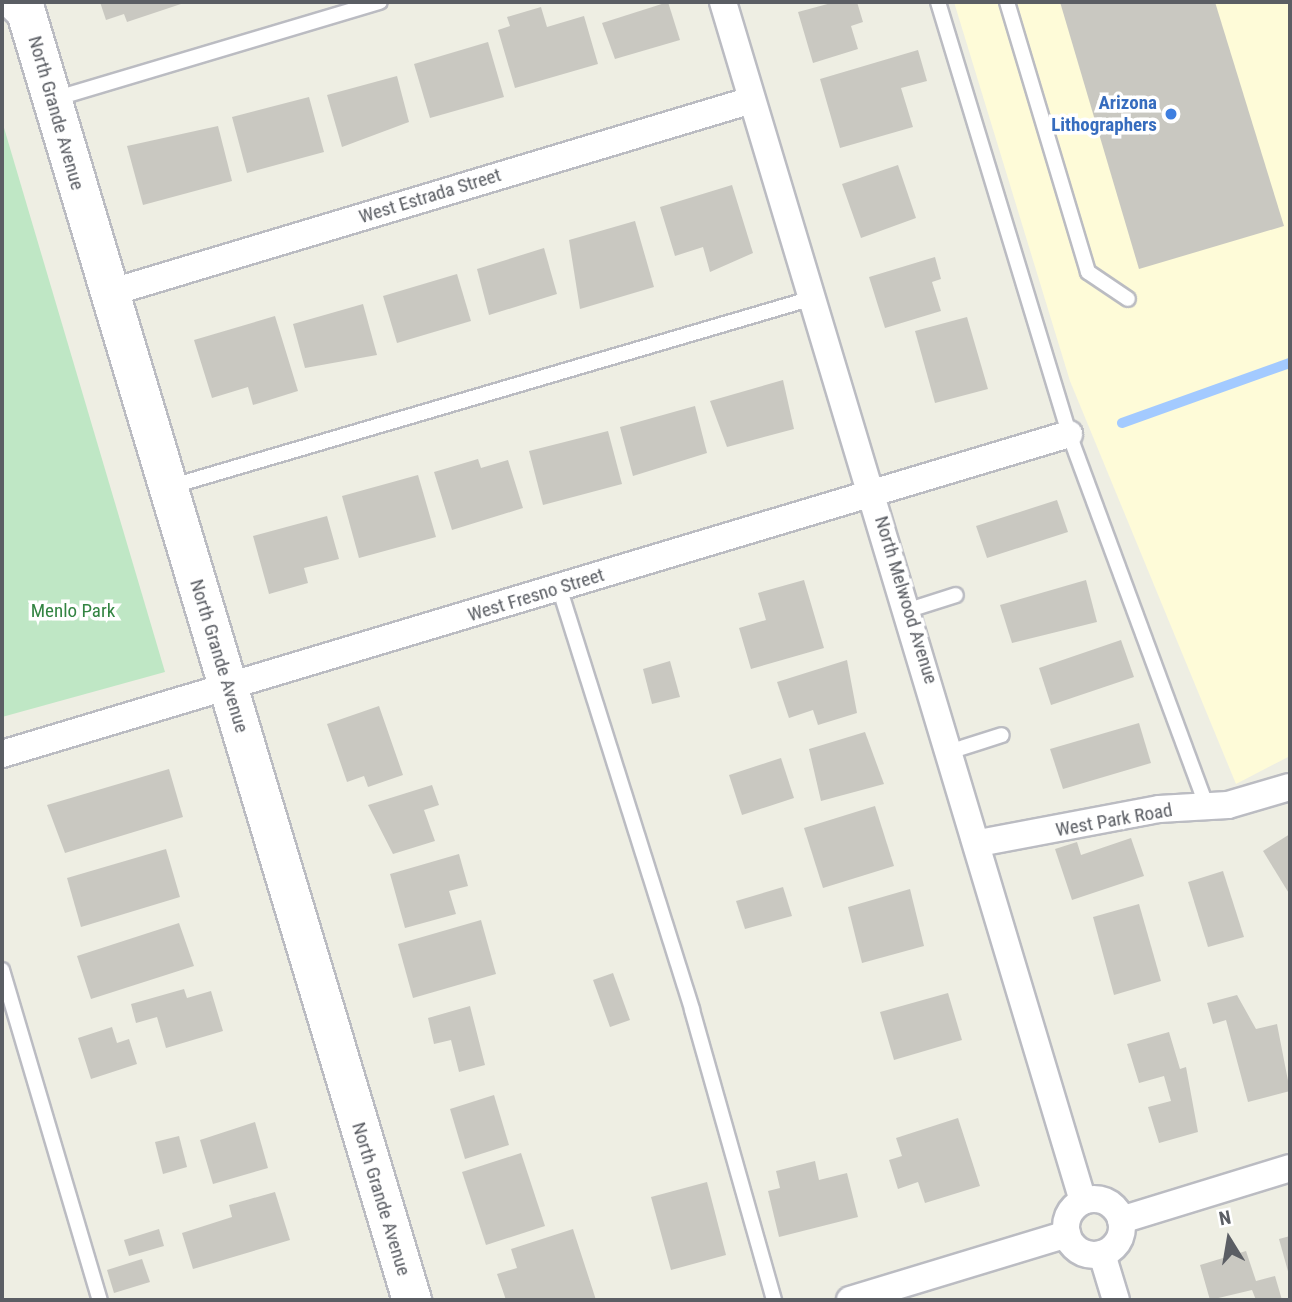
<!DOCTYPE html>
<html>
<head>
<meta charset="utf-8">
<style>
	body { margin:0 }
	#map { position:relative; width:1292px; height:1302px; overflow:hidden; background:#eeeee3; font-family:"Roboto Condensed",sans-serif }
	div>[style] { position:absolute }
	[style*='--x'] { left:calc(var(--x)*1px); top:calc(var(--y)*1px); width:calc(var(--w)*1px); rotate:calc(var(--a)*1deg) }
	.commercial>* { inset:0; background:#fefbd8 }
	.green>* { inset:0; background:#bfe7c5 }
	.stream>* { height:10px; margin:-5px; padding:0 5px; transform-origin:5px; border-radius:5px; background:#a3caff }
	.building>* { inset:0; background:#c9c8c1 }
	.roads { filter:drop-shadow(2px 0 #bbbcc2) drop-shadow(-2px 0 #bbbcc2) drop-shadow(0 2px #bbbcc2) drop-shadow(0 -2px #bbbcc2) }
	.service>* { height:14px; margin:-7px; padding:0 7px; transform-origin:7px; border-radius:7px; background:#fff }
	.minor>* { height:26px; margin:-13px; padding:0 13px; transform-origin:13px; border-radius:13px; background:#fff }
	.minor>.ring { margin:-13px; padding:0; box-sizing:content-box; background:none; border:26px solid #fff; border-radius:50% }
	.secondary>* { height:38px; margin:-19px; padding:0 19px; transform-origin:19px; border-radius:19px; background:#fff }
	.dots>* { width:19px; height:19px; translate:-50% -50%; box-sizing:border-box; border:4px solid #fff; border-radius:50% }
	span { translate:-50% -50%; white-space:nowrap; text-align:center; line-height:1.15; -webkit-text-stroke:7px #fff; paint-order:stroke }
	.shop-label { font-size:19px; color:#366cbe; font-weight:700 }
	.right { translate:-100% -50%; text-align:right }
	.street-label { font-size:19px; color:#5b5e64 }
	.park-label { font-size:19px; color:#338442 }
	.frame { position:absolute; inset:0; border:4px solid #5b5e64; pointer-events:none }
	.north { position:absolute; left:1194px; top:1204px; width:70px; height:70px; -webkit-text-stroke:5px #fff; paint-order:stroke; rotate:349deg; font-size:19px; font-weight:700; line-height:28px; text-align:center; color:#5b5e64 }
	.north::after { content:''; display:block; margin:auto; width:24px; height:32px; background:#5b5e64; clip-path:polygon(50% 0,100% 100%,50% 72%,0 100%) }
</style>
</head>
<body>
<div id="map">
	<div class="commercial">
		<i style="clip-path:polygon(954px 2px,1290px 2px,1290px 756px,1236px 784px,1070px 381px)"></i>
	</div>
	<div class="green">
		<i style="clip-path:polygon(2px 121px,165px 672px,2px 717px)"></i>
	</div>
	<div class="stream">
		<i style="--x:1122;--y:423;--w:178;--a:-19.7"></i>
	</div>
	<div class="building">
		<i style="clip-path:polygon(100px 2px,187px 2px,127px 22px,124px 14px,106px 20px)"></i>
		<i style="clip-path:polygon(668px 2px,680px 40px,615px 59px,602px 23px)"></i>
		<i style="clip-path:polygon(835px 2px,857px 2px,863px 22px,851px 26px,858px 49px,813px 63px,798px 12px)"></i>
		<i style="clip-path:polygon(1060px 2px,1215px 2px,1284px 226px,1139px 269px)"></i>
		<i style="clip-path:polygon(541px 7px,547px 27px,584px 16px,598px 64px,515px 88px,498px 30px,510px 26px,507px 17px)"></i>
		<i style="clip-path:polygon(488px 42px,504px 97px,430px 118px,414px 64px)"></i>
		<i style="clip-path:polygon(918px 50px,927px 81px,901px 88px,913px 127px,840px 148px,820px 79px)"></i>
		<i style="clip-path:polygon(397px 76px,409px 122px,342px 147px,327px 95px)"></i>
		<i style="clip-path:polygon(309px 97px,324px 152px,247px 173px,232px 117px)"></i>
		<i style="clip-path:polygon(218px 126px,232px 181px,143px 205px,127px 146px)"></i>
		<i style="clip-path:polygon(898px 165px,916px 218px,861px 238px,842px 184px)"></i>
		<i style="clip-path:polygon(732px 185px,753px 253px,710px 272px,703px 247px,675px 256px,660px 207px)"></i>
		<i style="clip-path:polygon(635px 221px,654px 287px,580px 309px,569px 240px)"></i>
		<i style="clip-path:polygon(544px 248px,557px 294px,489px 315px,477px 269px)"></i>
		<i style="clip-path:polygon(935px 257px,941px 279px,932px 282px,941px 311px,885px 328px,869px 277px)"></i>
		<i style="clip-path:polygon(457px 274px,471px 321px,397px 343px,383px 296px)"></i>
		<i style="clip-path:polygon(363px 304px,377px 355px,305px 368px,293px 324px)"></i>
		<i style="clip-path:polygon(275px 316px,298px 391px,253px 405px,248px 387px,212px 398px,194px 340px)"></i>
		<i style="clip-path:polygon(967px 317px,988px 389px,935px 403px,915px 331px)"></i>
		<i style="clip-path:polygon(783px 380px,794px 429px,727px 447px,710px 401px)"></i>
		<i style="clip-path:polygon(695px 406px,707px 453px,633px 476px,620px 427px)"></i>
		<i style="clip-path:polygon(608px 431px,622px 484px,543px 505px,529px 451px)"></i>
		<i style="clip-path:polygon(478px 459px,481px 468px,508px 460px,523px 508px,452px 530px,434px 472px)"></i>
		<i style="clip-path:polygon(418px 475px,436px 537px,359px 558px,342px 496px)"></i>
		<i style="clip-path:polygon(1057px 500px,1068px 532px,987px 558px,976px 526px)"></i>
		<i style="clip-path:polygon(327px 516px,339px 559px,304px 568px,308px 583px,269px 594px,253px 536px)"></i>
		<i style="clip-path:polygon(804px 580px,824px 648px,751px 669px,739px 628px,766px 620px,758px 593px)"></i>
		<i style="clip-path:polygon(1086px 580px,1097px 622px,1012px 643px,1000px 605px)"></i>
		<i style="clip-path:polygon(1121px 640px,1134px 677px,1051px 705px,1039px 668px)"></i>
		<i style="clip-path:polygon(847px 660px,857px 713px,818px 725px,813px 710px,789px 718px,777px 682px)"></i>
		<i style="clip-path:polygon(670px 661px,680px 697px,652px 704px,643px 669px)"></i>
		<i style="clip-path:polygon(379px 706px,403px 775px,368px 787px,364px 776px,347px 782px,327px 724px)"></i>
		<i style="clip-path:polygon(1139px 723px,1151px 763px,1063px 789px,1050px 749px)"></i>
		<i style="clip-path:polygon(865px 732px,884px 784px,821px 801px,809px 749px)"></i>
		<i style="clip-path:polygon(781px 758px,794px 798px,742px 815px,729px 775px)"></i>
		<i style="clip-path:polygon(169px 769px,183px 817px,65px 853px,47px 805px)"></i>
		<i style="clip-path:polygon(432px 785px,439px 805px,424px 810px,435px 841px,393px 854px,368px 805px)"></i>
		<i style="clip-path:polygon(875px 806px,894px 866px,823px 888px,804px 828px)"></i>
		<i style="clip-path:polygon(1290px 834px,1290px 895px,1263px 851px)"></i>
		<i style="clip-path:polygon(1131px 838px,1144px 876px,1072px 900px,1055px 849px,1077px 842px,1081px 855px)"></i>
		<i style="clip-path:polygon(166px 849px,180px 897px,81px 927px,67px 878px)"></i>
		<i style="clip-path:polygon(459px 854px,468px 886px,449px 891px,456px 914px,405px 928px,390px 874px)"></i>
		<i style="clip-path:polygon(1223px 871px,1244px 937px,1208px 947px,1188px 882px)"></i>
		<i style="clip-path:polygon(783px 887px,792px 916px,745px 929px,736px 901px)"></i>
		<i style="clip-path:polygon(910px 889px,924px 946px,862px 963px,848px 907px)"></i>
		<i style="clip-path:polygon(1139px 904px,1161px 981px,1114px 995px,1093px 917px)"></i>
		<i style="clip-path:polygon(481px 920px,496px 974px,413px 998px,398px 944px)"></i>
		<i style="clip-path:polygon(179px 923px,194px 966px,91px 999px,77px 956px)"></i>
		<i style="clip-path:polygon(613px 973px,630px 1020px,610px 1027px,593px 980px)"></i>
		<i style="clip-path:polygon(184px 989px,187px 998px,211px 991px,223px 1031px,166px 1048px,157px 1017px,136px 1023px,131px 1004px)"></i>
		<i style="clip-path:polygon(948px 993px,962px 1040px,894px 1060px,880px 1012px)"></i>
		<i style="clip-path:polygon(1237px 995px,1256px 1029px,1277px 1024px,1290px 1091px,1248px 1102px,1226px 1020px,1213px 1024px,1207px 1003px)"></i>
		<i style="clip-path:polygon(470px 1006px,485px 1065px,459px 1072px,451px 1040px,434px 1044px,428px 1018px)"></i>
		<i style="clip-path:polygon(112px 1027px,117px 1043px,129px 1039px,137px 1064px,91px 1079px,78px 1038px)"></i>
		<i style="clip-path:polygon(1169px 1032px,1180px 1069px,1186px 1067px,1198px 1132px,1159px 1143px,1148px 1107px,1171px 1101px,1164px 1076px,1139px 1083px,1127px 1044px)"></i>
		<i style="clip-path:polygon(494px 1095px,509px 1145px,465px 1159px,450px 1109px)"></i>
		<i style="clip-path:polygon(958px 1118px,980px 1186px,925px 1203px,918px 1182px,898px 1189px,889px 1160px,902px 1156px,896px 1138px)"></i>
		<i style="clip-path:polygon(255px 1122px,268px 1168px,213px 1184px,200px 1140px)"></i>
		<i style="clip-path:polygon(179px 1136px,187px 1167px,163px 1174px,155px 1142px)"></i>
		<i style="clip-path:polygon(521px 1153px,545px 1226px,486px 1245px,462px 1172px)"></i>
		<i style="clip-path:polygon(815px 1161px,819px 1180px,847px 1173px,858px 1217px,779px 1237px,768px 1191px,780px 1188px,776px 1171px)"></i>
		<i style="clip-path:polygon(707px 1182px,726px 1255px,671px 1270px,651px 1197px)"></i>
		<i style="clip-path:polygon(275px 1192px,290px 1240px,193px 1269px,182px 1233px,232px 1217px,229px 1205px)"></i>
		<i style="clip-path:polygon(159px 1229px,164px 1246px,129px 1256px,124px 1240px)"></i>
		<i style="clip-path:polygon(573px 1229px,596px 1300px,506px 1300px,497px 1274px,517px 1268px,511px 1249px)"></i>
		<i style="clip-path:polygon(1290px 1236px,1290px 1275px,1289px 1275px,1279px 1239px)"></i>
		<i style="clip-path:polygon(1246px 1251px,1256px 1281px,1275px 1276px,1282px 1300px,1256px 1300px,1252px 1290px,1210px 1300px,1200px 1265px)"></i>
		<i style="clip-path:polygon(142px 1259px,150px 1282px,114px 1293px,107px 1270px)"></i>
	</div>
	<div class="roads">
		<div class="service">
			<i style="--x:938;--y:2;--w:451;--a:73.1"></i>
			<i style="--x:1069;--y:434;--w:398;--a:69.7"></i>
			<i style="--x:1007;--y:2;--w:282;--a:73.3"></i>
			<i style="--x:1088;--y:272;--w:48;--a:34"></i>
			<i style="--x:54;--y:99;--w:340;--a:-16.6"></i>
			<i style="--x:169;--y:487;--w:671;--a:-16.36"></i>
			<i style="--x:559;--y:587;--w:443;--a:72.5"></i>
			<i style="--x:692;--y:1010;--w:301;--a:74.2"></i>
			<i style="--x:909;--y:610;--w:49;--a:-17.7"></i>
			<i style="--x:952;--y:751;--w:52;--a:-17.7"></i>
			<i style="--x:2;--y:970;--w:344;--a:73.5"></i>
		</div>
		<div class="minor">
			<i style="--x:723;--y:2;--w:1252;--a:73.29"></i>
			<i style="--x:109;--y:293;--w:671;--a:-16.71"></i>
			<i style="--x:2;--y:754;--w:1114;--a:-16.69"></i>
			<i style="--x:979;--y:843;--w:183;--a:-10.7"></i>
			<i style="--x:1159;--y:809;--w:69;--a:-3.3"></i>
			<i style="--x:1228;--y:805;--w:64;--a:-16.4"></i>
			<i class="ring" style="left:1066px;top:1199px;width:30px;height:30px"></i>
			<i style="--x:1121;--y:1220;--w:177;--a:-17.1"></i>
			<i style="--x:1102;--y:1254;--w:48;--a:73.1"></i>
			<i style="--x:850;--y:1300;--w:227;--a:-16.9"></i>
		</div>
		<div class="secondary">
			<i style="--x:16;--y:2;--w:14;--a:45"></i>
			<i style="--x:26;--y:12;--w:1345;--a:73.32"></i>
		</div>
	</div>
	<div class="dots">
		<i style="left:1171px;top:114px;background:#3f7fe0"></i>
	</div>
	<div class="shop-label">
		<span class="right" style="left:1157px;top:114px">Arizona<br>Lithographers</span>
	</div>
	<div class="street-label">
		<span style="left:56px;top:113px;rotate:74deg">North Grande Avenue</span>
		<span style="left:430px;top:196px;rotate:-17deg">West Estrada Street</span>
		<span style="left:536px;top:595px;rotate:-17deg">West Fresno Street</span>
		<span style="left:906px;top:600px;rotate:73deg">North Melwood Avenue</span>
		<span style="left:219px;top:656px;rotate:73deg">North Grande Avenue</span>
		<span style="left:1114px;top:820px;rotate:-10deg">West Park Road</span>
		<span style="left:381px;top:1199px;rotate:73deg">North Grande Avenue</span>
	</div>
	<div class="park-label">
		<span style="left:73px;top:611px">Menlo Park</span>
	</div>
	<div class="frame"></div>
	<div class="north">N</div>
</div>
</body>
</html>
